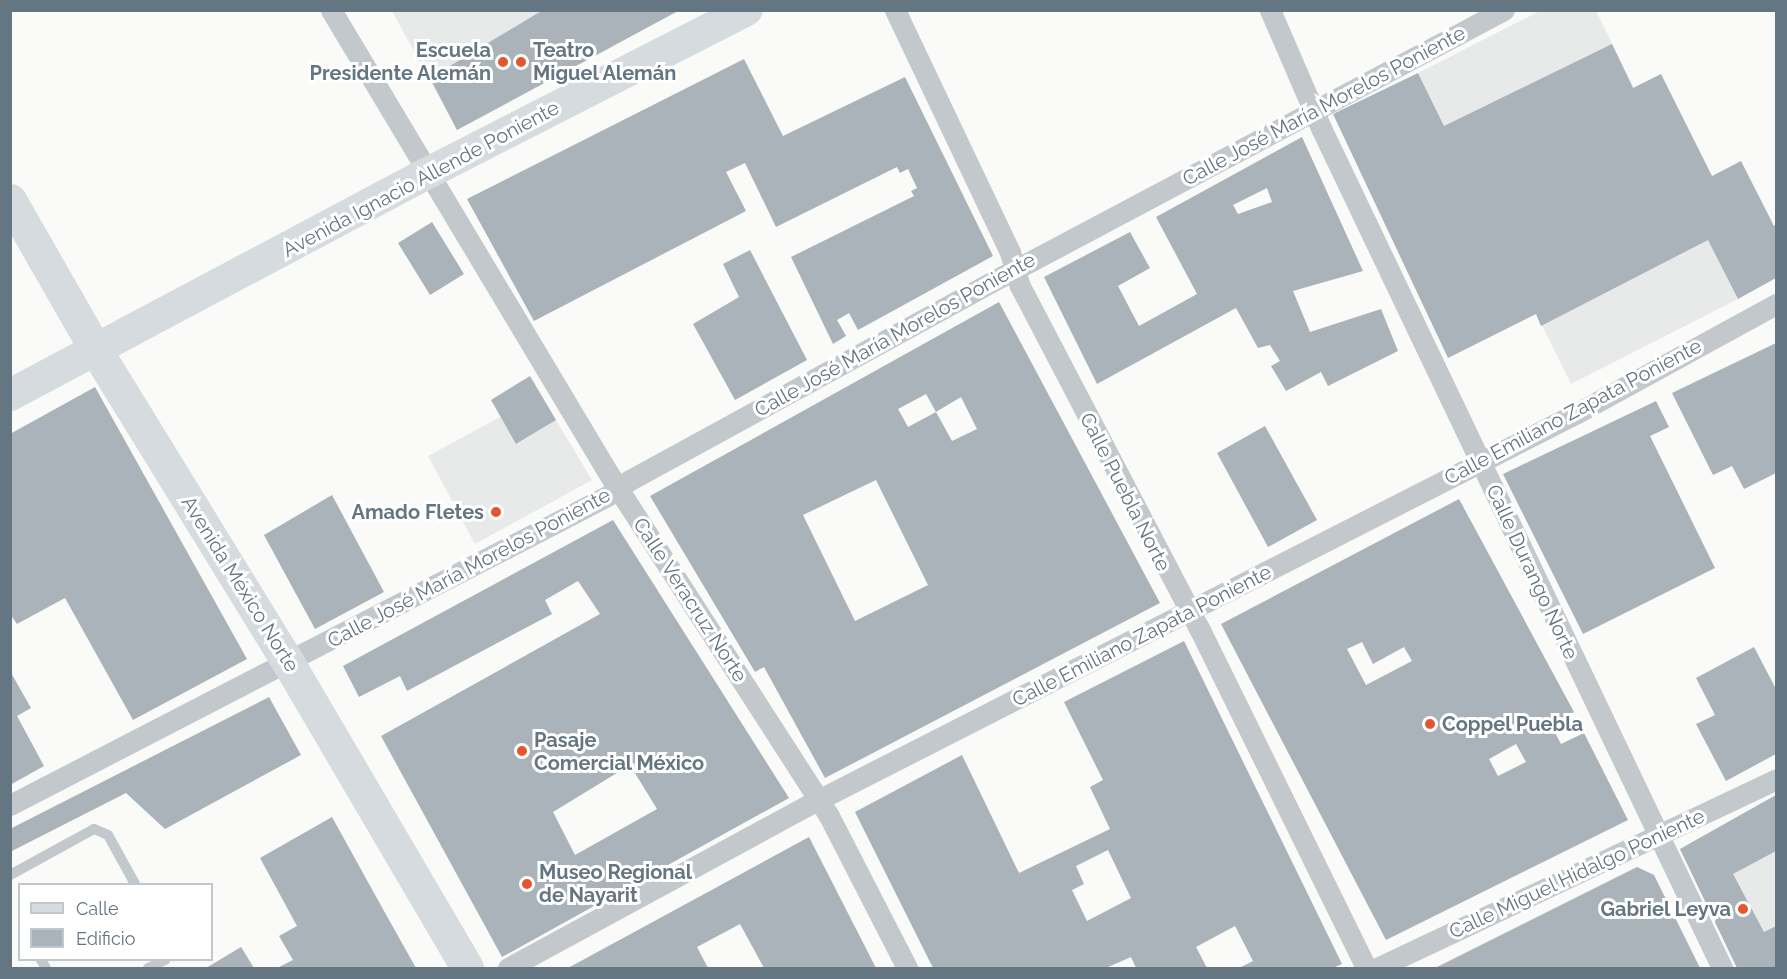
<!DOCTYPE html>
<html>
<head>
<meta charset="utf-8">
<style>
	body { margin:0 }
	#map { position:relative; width:1787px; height:979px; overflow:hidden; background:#fafaf8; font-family:Raleway,sans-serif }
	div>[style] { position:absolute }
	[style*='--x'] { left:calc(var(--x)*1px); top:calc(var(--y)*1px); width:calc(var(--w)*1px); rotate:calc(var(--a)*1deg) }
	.built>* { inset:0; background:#e8e9e9 }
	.building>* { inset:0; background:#aab3b9 }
	.lane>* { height:10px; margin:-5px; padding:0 5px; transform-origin:5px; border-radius:5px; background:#c3c8cc }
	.street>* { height:21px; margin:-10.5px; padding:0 10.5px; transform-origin:10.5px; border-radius:10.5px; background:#c3c8cc }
	.secondary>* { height:32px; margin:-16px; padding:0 16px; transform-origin:16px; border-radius:16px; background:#d6dbdf }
	.primary>* { height:33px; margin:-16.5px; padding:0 16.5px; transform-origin:16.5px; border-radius:16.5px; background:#d6dbdf }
	.dots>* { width:16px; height:16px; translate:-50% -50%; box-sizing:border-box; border:3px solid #fff; border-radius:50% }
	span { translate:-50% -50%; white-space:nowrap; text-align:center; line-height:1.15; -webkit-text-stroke:6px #fff; paint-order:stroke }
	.poi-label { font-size:20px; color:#657683; font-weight:700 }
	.right { translate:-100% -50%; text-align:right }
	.left { translate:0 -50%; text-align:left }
	.street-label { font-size:20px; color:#657683 }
	.frame { position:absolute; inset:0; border:12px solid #657683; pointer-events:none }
	.legend { position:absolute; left:18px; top:883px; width:195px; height:78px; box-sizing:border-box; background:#fff; border:2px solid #c1c8cd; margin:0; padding:8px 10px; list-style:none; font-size:18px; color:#657683 }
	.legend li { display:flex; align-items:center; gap:12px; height:30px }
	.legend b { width:30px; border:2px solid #c1c8cd }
</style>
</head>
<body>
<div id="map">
	<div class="built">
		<i style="clip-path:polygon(392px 11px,594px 11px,614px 46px,457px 130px)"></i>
		<i style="clip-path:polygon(1540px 11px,1596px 11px,1738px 299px,1571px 384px,1418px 73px)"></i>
		<i style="clip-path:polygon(500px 417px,517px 444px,556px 420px,592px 480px,475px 544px,428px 456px)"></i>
		<i style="clip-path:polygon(1776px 795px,1776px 968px,1737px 968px,1680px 849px)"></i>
	</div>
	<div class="building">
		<i style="clip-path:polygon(543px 10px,680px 10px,457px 130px,430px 78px)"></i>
		<i style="clip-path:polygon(1612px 44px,1633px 88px,1661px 74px,1712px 176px,1741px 161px,1774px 226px,1776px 224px,1776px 278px,1738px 299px,1708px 240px,1541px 326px,1536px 314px,1448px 358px,1333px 114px,1418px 73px,1444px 126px)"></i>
		<i style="clip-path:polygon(744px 59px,783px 136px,905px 77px,993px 256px,858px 330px,849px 313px,837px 320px,846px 336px,833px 344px,791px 257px,914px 196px,911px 191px,917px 188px,908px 169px,900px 173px,897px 167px,776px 227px,745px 163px,726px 172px,746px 211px,534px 321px,467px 199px)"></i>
		<i style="clip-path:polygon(evenodd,1302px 137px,1363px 271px,1293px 291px,1310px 332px,1381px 309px,1398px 351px,1328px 386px,1321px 372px,1286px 391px,1271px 366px,1280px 361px,1270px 345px,1258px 348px,1236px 308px,1097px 384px,1044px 277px,1130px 232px,1150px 268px,1118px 286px,1139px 326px,1197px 294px,1156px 217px,1302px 137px,1267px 188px,1272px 202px,1238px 214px,1233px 205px,1267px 188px)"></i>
		<i style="clip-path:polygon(432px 222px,464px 274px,430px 295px,398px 243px)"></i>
		<i style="clip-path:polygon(750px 250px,807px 360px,735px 400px,693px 324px,739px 297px,723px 264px)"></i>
		<i style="clip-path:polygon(evenodd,999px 302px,1160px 603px,825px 778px,764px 667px,755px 672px,650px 496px,999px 302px,926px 394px,936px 412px,961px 397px,977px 429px,952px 441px,936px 412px,908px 427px,898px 409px,926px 394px,999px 302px,876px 480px,928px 585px,855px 621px,803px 515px,876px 480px)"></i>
		<i style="clip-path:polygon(1776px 343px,1776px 473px,1744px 489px,1732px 466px,1713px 475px,1672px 393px)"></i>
		<i style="clip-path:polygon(530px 376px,556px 420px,516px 444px,491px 400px)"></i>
		<i style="clip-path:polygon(95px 387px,247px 659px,133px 720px,65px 598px,17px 624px,10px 614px,10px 434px)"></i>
		<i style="clip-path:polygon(1656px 401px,1669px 427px,1650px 436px,1715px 568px,1583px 634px,1503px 474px)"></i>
		<i style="clip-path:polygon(1265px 426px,1317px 520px,1268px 547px,1217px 453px)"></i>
		<i style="clip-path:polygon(332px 495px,384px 592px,315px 629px,264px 535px)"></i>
		<i style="clip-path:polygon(evenodd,1459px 499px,1574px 712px,1551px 725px,1561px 744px,1584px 733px,1628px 820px,1386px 940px,1221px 624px,1459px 499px,1362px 642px,1373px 664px,1404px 647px,1412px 661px,1366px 685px,1347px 649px,1362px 642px,1459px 499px,1516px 744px,1526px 762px,1498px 776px,1489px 759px,1516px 744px)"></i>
		<i style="clip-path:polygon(evenodd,613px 520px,789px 798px,502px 957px,381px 736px,600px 614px,578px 581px,545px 600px,552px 614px,407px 691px,400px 676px,359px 697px,343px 666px,613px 520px,630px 765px,657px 809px,575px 855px,553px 812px,630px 765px)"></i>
		<i style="clip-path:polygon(evenodd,1184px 641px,1342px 964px,1333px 968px,1239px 968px,1253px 961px,1235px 926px,1196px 947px,1207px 968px,1136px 968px,1131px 957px,1106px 968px,933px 968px,855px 812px,962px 755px,1019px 873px,1110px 829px,1090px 787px,1103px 780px,1064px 702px,1184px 641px,1108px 850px,1131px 898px,1087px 921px,1072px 890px,1084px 884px,1076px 866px,1108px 850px)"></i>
		<i style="clip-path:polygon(1754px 647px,1776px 689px,1776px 754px,1726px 781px,1696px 724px,1715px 715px,1696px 678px)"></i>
		<i style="clip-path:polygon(10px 671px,31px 708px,17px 716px,44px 766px,10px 785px)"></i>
		<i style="clip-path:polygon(269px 697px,301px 755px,165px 829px,126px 793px,10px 852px,10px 829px)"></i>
		<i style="clip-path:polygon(1776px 795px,1776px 851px,1733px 874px,1764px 932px,1776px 926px,1776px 968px,1737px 968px,1680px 849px)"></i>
		<i style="clip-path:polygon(332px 817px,384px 911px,416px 968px,277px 968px,293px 960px,279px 936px,297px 926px,260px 858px)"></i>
		<i style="clip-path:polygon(809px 837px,876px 968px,764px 968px,740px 924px,697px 947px,708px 968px,568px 968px)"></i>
		<i style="clip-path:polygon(1637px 867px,1654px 875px,1700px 968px,1435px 968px)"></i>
		<i style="clip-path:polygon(241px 947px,254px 968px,206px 968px)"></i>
	</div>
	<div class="lane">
		<i style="--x:10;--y:875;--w:96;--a:-28.7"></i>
		<i style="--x:94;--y:829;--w:15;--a:23"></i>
		<i style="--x:108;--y:835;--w:56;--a:61.1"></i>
		<i style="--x:41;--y:960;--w:9;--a:58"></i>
		<i style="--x:148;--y:968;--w:19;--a:-25"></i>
	</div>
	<div class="street">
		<i style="--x:331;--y:10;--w:543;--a:59.09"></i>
		<i style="--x:610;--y:476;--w:404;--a:57.2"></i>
		<i style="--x:829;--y:816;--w:171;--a:62.8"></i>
		<i style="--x:895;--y:10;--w:268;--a:64.6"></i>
		<i style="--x:1010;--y:252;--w:35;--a:74"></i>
		<i style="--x:1020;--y:286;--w:386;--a:62.4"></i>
		<i style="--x:1199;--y:628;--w:379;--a:63.8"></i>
		<i style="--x:1270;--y:10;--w:131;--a:66.6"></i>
		<i style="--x:1322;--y:130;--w:929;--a:64.48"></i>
		<i style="--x:10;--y:805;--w:674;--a:-27.36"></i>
		<i style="--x:609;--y:495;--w:26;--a:-36"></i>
		<i style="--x:630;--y:480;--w:425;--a:-28.7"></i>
		<i style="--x:1003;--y:276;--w:567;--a:-27.97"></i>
		<i style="--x:508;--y:968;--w:353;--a:-28.5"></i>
		<i style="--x:818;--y:800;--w:852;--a:-27.02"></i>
		<i style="--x:1577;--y:413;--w:227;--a:-28.7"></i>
		<i style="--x:1377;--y:968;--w:441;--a:-25.3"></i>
	</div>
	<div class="secondary">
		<i style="--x:10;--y:395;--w:473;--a:-28"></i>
		<i style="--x:428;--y:173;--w:358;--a:-27.1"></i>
	</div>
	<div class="primary">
		<i style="--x:10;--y:200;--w:175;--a:60.2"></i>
		<i style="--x:97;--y:352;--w:366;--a:58.4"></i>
		<i style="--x:289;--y:664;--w:352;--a:59.6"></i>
	</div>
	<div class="dots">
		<i style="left:503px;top:62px;background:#e4572e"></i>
		<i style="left:521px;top:62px;background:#e4572e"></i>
		<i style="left:496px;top:512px;background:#e4572e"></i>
		<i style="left:1430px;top:724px;background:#e4572e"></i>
		<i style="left:522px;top:751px;background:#e4572e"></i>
		<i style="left:527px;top:884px;background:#e4572e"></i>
		<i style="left:1743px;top:909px;background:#e4572e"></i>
	</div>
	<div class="poi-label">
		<span class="right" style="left:491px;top:62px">Escuela<br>Presidente Alemán</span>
		<span class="left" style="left:533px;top:62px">Teatro<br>Miguel Alemán</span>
		<span class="right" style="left:484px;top:512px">Amado Fletes</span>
		<span class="left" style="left:1442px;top:724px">Coppel Puebla</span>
		<span class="left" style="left:534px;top:752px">Pasaje<br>Comercial México</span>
		<span class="left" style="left:539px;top:884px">Museo Regional<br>de Nayarit</span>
		<span class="right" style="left:1731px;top:909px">Gabriel Leyva</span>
	</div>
	<div class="street-label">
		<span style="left:1324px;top:106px;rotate:-28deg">Calle José María Morelos Poniente</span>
		<span style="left:421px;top:179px;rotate:-28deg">Avenida Ignacio Allende Poniente</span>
		<span style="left:895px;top:335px;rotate:-29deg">Calle José María Morelos Poniente</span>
		<span style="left:1573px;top:412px;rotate:-28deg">Calle Emiliano Zapata Poniente</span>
		<span style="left:1125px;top:492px;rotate:63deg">Calle Puebla Norte</span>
		<span style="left:469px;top:568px;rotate:-28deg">Calle José María Morelos Poniente</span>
		<span style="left:1532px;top:572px;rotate:65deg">Calle Durango Norte</span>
		<span style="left:240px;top:584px;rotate:58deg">Avenida México Norte</span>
		<span style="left:690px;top:600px;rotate:57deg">Calle Veracruz Norte</span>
		<span style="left:1142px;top:636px;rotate:-27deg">Calle Emiliano Zapata Poniente</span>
		<span style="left:1577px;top:874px;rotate:-25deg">Calle Miguel Hidalgo Poniente</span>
	</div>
	<div class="frame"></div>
	<ul class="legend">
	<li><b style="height:8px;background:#d6dbdf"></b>Calle</li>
	<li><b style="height:16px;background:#aab3b9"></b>Edificio</li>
	</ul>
</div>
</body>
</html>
